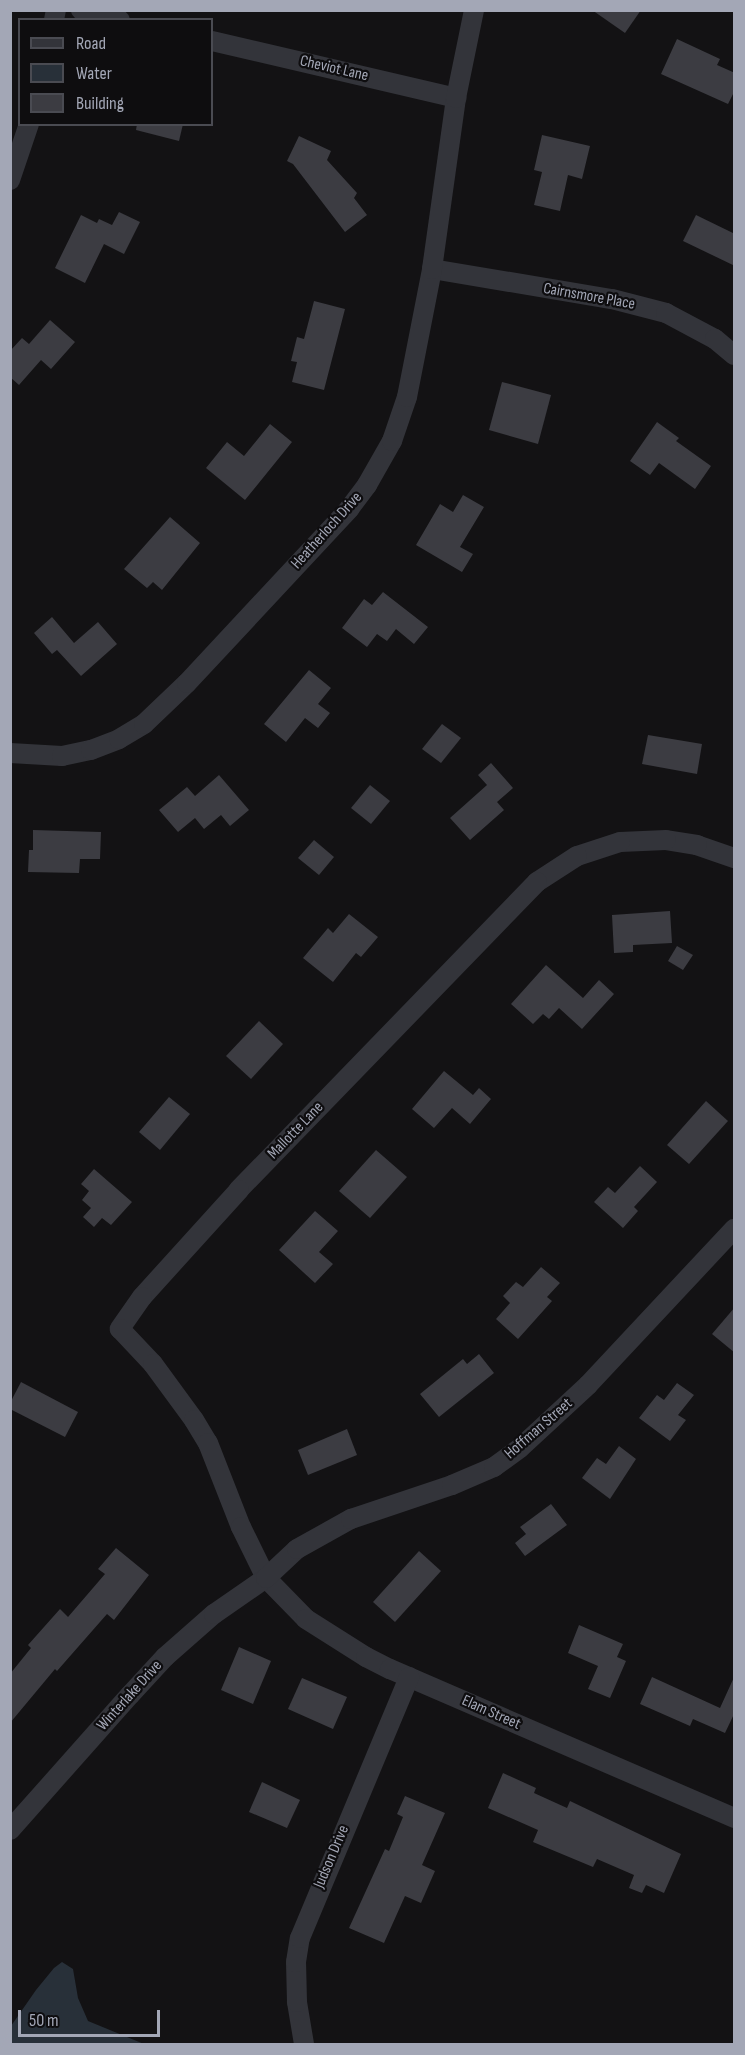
<!DOCTYPE html>
<html>
<head>
<meta charset="utf-8">
<style>
	body { margin:0 }
	#map { position:relative; width:745px; height:2055px; overflow:hidden; background:#131214; font-family:"Sofia Sans Condensed",sans-serif }
	div>[style] { position:absolute }
	[style*='--x'] { left:calc(var(--x)*1px); top:calc(var(--y)*1px); width:calc(var(--w)*1px); rotate:calc(var(--a)*1deg) }
	.water>* { inset:0; background:#283039 }
	.building>* { inset:0; background:#3c3c42 }
	.minor>* { height:20px; margin:-10px; padding:0 10px; transform-origin:10px; border-radius:10px; background:#33343a }
	span { translate:-50% -50%; white-space:nowrap; text-align:center; line-height:1.15; -webkit-text-stroke:4.5px #0e0d0f; paint-order:stroke }
	.street-label { font-size:16px; color:#a3a7b6 }
	.frame { position:absolute; inset:0; border:12px solid #a3a7b6; pointer-events:none }
	.legend { position:absolute; left:18px; top:18px; width:195px; height:108px; box-sizing:border-box; background:#0e0d0f; border:2px solid #4a4b52; margin:0; padding:8px 10px; list-style:none; font-size:18px; color:#a3a7b6 }
	.legend li { display:flex; align-items:center; gap:12px; height:30px }
	.legend b { width:30px; border:2px solid #4a4b52 }
	.scale { position:absolute; left:18px; top:2010px; width:142px; height:27px; box-sizing:border-box; border:3px solid #a3a7b6; border-top:0; padding-left:8px; font-size:18px; line-height:21px; white-space:nowrap; color:#a3a7b6; -webkit-text-stroke:4px #0e0d0f; paint-order:stroke }
</style>
</head>
<body>
<div id="map">
	<div class="water">
		<i style="clip-path:polygon(62px 1962px,73px 1969px,78px 1998px,88px 2021px,144px 2044px,11px 2044px,11px 2026px,36px 1990px,54px 1968px)"></i>
	</div>
	<div class="building">
		<i style="clip-path:polygon(592px 10px,641px 10px,625px 33px)"></i>
		<i style="clip-path:polygon(677px 39px,720px 59px,717px 65px,735px 73px,735px 90px,728px 104px,661px 74px)"></i>
		<i style="clip-path:polygon(137px 124px,183px 124px,179px 141px,136px 130px)"></i>
		<i style="clip-path:polygon(542px 135px,590px 146px,582px 179px,568px 175px,560px 211px,534px 205px,542px 172px,534px 170px)"></i>
		<i style="clip-path:polygon(299px 136px,331px 151px,327px 160px,357px 193px,354px 198px,367px 215px,345px 232px,293px 164px,287px 161px)"></i>
		<i style="clip-path:polygon(119px 212px,140px 222px,124px 254px,104px 244px,85px 283px,55px 268px,81px 215px,97px 223px,99px 219px,112px 225px)"></i>
		<i style="clip-path:polygon(696px 215px,735px 234px,735px 266px,683px 241px)"></i>
		<i style="clip-path:polygon(314px 301px,345px 309px,324px 390px,292px 382px,297px 362px,291px 361px,297px 337px,304px 339px)"></i>
		<i style="clip-path:polygon(50px 320px,75px 342px,51px 369px,41px 360px,19px 385px,10px 377px,10px 351px,22px 338px,29px 344px)"></i>
		<i style="clip-path:polygon(502px 382px,551px 395px,538px 444px,489px 430px)"></i>
		<i style="clip-path:polygon(657px 422px,679px 438px,676px 441px,711px 466px,695px 489px,659px 463px,650px 475px,630px 461px)"></i>
		<i style="clip-path:polygon(270px 424px,292px 442px,245px 500px,206px 468px,227px 442px,244px 456px)"></i>
		<i style="clip-path:polygon(463px 495px,484px 507px,460px 547px,473px 554px,462px 572px,416px 545px,440px 504px,453px 512px)"></i>
		<i style="clip-path:polygon(170px 517px,200px 543px,162px 590px,153px 582px,147px 588px,124px 569px)"></i>
		<i style="clip-path:polygon(383px 592px,428px 627px,414px 644px,396px 629px,387px 641px,377px 634px,367px 647px,342px 628px,364px 599px,372px 605px)"></i>
		<i style="clip-path:polygon(52px 617px,74px 643px,98px 622px,117px 644px,81px 676px,57px 650px,52px 654px,34px 633px)"></i>
		<i style="clip-path:polygon(309px 670px,331px 688px,318px 704px,330px 713px,318px 728px,305px 718px,286px 742px,264px 724px)"></i>
		<i style="clip-path:polygon(442px 724px,461px 738px,441px 763px,422px 749px)"></i>
		<i style="clip-path:polygon(648px 735px,702px 744px,697px 774px,642px 764px)"></i>
		<i style="clip-path:polygon(491px 763px,513px 788px,497px 802px,504px 810px,470px 840px,450px 818px,487px 785px,478px 775px)"></i>
		<i style="clip-path:polygon(219px 775px,249px 810px,230px 826px,221px 815px,204px 829px,195px 818px,178px 832px,159px 810px,187px 787px,195px 796px)"></i>
		<i style="clip-path:polygon(370px 785px,390px 801px,371px 824px,351px 808px)"></i>
		<i style="clip-path:polygon(33px 830px,101px 832px,100px 859px,80px 859px,79px 873px,28px 872px,29px 850px,33px 850px)"></i>
		<i style="clip-path:polygon(314px 840px,334px 857px,319px 875px,298px 858px)"></i>
		<i style="clip-path:polygon(670px 911px,672px 943px,633px 945px,633px 952px,614px 953px,612px 915px)"></i>
		<i style="clip-path:polygon(349px 914px,378px 937px,361px 957px,356px 953px,333px 982px,303px 958px,328px 928px,333px 933px)"></i>
		<i style="clip-path:polygon(677px 946px,693px 955px,683px 970px,668px 961px)"></i>
		<i style="clip-path:polygon(546px 965px,583px 998px,599px 980px,614px 994px,582px 1029px,559px 1008px,549px 1019px,543px 1014px,533px 1024px,511px 1004px)"></i>
		<i style="clip-path:polygon(259px 1021px,283px 1044px,251px 1079px,226px 1056px)"></i>
		<i style="clip-path:polygon(444px 1071px,473px 1095px,479px 1088px,491px 1099px,470px 1124px,452px 1108px,434px 1128px,412px 1109px)"></i>
		<i style="clip-path:polygon(169px 1097px,190px 1114px,160px 1150px,139px 1132px)"></i>
		<i style="clip-path:polygon(706px 1101px,728px 1121px,689px 1164px,667px 1145px)"></i>
		<i style="clip-path:polygon(376px 1150px,407px 1177px,370px 1218px,339px 1191px)"></i>
		<i style="clip-path:polygon(640px 1166px,657px 1182px,634px 1207px,638px 1211px,623px 1228px,594px 1202px,608px 1187px,615px 1193px)"></i>
		<i style="clip-path:polygon(94px 1169px,132px 1202px,111px 1225px,102px 1218px,94px 1227px,83px 1217px,91px 1208px,82px 1200px,89px 1191px,81px 1184px)"></i>
		<i style="clip-path:polygon(315px 1211px,338px 1231px,319px 1252px,333px 1264px,315px 1283px,279px 1250px)"></i>
		<i style="clip-path:polygon(541px 1267px,560px 1283px,547px 1297px,552px 1301px,518px 1339px,496px 1319px,510px 1303px,503px 1296px,516px 1282px,523px 1287px)"></i>
		<i style="clip-path:polygon(735px 1307px,735px 1353px,712px 1334px)"></i>
		<i style="clip-path:polygon(479px 1354px,494px 1373px,439px 1417px,420px 1394px,463px 1359px,467px 1364px)"></i>
		<i style="clip-path:polygon(21px 1382px,78px 1412px,65px 1437px,10px 1409px,10px 1403px)"></i>
		<i style="clip-path:polygon(677px 1383px,694px 1395px,678px 1415px,686px 1420px,670px 1441px,639px 1418px,657px 1395px,664px 1400px)"></i>
		<i style="clip-path:polygon(347px 1429px,357px 1455px,308px 1475px,298px 1450px)"></i>
		<i style="clip-path:polygon(619px 1446px,636px 1459px,610px 1499px,582px 1478px,597px 1458px,606px 1464px)"></i>
		<i style="clip-path:polygon(551px 1504px,567px 1525px,525px 1556px,515px 1543px,526px 1534px,520px 1527px)"></i>
		<i style="clip-path:polygon(116px 1548px,149px 1575px,114px 1620px,107px 1614px,57px 1671px,55px 1669px,10px 1723px,10px 1674px,31px 1648px,28px 1645px,60px 1609px,68px 1617px,105px 1574px,98px 1569px)"></i>
		<i style="clip-path:polygon(419px 1551px,441px 1571px,395px 1622px,373px 1602px)"></i>
		<i style="clip-path:polygon(579px 1625px,623px 1644px,617px 1657px,626px 1661px,610px 1698px,588px 1689px,598px 1666px,568px 1653px)"></i>
		<i style="clip-path:polygon(239px 1647px,271px 1661px,253px 1704px,221px 1690px)"></i>
		<i style="clip-path:polygon(735px 1675px,735px 1712px,725px 1733px,693px 1719px,690px 1726px,640px 1704px,652px 1677px,720px 1708px)"></i>
		<i style="clip-path:polygon(302px 1678px,347px 1697px,333px 1729px,288px 1709px)"></i>
		<i style="clip-path:polygon(503px 1773px,536px 1788px,534px 1793px,567px 1808px,570px 1801px,681px 1854px,664px 1893px,646px 1885px,642px 1893px,629px 1888px,634px 1875px,597px 1859px,593px 1867px,533px 1842px,538px 1830px,488px 1808px)"></i>
		<i style="clip-path:polygon(262px 1782px,300px 1800px,287px 1828px,249px 1812px)"></i>
		<i style="clip-path:polygon(405px 1796px,445px 1813px,422px 1865px,435px 1871px,421px 1903px,405px 1896px,384px 1943px,349px 1928px,385px 1849px,389px 1851px,403px 1817px,397px 1814px)"></i>
	</div>
	<div class="minor">
		<i style="--x:81;--y:10;--w:40;--a:14.4"></i>
		<i style="--x:54;--y:20;--w:10;--a:-79"></i>
		<i style="--x:212;--y:41;--w:251;--a:13.1"></i>
		<i style="--x:10;--y:180;--w:59;--a:-71.3"></i>
		<i style="--x:432;--y:269;--w:182;--a:9.5"></i>
		<i style="--x:612;--y:299;--w:56;--a:14.5"></i>
		<i style="--x:666;--y:313;--w:55;--a:28"></i>
		<i style="--x:715;--y:339;--w:25;--a:40"></i>
		<i style="--x:10;--y:753;--w:52;--a:3.3"></i>
		<i style="--x:62;--y:756;--w:30;--a:-12"></i>
		<i style="--x:91;--y:750;--w:30;--a:-21"></i>
		<i style="--x:119;--y:739;--w:29;--a:-31"></i>
		<i style="--x:144;--y:724;--w:59;--a:-43.6"></i>
		<i style="--x:187;--y:683;--w:238;--a:-47"></i>
		<i style="--x:349;--y:509;--w:30;--a:-53"></i>
		<i style="--x:367;--y:485;--w:51;--a:-60.4"></i>
		<i style="--x:392;--y:441;--w:46;--a:-71.2"></i>
		<i style="--x:407;--y:397;--w:130;--a:-78.9"></i>
		<i style="--x:432;--y:269;--w:173;--a:-82"></i>
		<i style="--x:456;--y:98;--w:90;--a:-78.4"></i>
		<i style="--x:734;--y:858;--w:39;--a:-161"></i>
		<i style="--x:697;--y:845;--w:31;--a:-171"></i>
		<i style="--x:666;--y:840;--w:46;--a:177.5"></i>
		<i style="--x:620;--y:842;--w:45;--a:162"></i>
		<i style="--x:577;--y:856;--w:48;--a:147"></i>
		<i style="--x:537;--y:882;--w:429;--a:134.1"></i>
		<i style="--x:239;--y:1190;--w:144;--a:132.2"></i>
		<i style="--x:142;--y:1297;--w:39;--a:125"></i>
		<i style="--x:120;--y:1329;--w:48;--a:46.7"></i>
		<i style="--x:153;--y:1364;--w:69;--a:53.8"></i>
		<i style="--x:194;--y:1420;--w:27;--a:59"></i>
		<i style="--x:208;--y:1443;--w:90;--a:68.6"></i>
		<i style="--x:241;--y:1527;--w:57;--a:63.9"></i>
		<i style="--x:266;--y:1578;--w:57;--a:45.7"></i>
		<i style="--x:306;--y:1619;--w:71;--a:32.3"></i>
		<i style="--x:366;--y:1657;--w:27;--a:27"></i>
		<i style="--x:390;--y:1669;--w:375;--a:23.4"></i>
		<i style="--x:10;--y:1830;--w:181;--a:-48.4"></i>
		<i style="--x:130;--y:1695;--w:52;--a:-47.4"></i>
		<i style="--x:165;--y:1657;--w:65;--a:-41.3"></i>
		<i style="--x:214;--y:1614;--w:63;--a:-34.7"></i>
		<i style="--x:266;--y:1578;--w:42;--a:-43.1"></i>
		<i style="--x:297;--y:1549;--w:62;--a:-29.1"></i>
		<i style="--x:351;--y:1519;--w:107;--a:-18.6"></i>
		<i style="--x:452;--y:1485;--w:46;--a:-23.2"></i>
		<i style="--x:494;--y:1467;--w:32;--a:-36"></i>
		<i style="--x:520;--y:1448;--w:93;--a:-42.8"></i>
		<i style="--x:588;--y:1385;--w:214;--a:-46.9"></i>
		<i style="--x:304;--y:2044;--w:43;--a:-99.5"></i>
		<i style="--x:297;--y:2002;--w:40;--a:-91.4"></i>
		<i style="--x:296;--y:1962;--w:24;--a:-81"></i>
		<i style="--x:300;--y:1938;--w:283;--a:-67.3"></i>
	</div>
	<div class="street-label">
		<span style="left:334px;top:69px;rotate:13deg">Cheviot Lane</span>
		<span style="left:589px;top:297px;rotate:10deg">Cairnsmore Place</span>
		<span style="left:327px;top:531px;rotate:-48deg">Heatherloch Drive</span>
		<span style="left:296px;top:1131px;rotate:-46deg">Mallotte Lane</span>
		<span style="left:539px;top:1429px;rotate:-41deg">Hoffman Street</span>
		<span style="left:130px;top:1696px;rotate:-48deg">Winterlake Drive</span>
		<span style="left:491px;top:1713px;rotate:24deg">Elam Street</span>
		<span style="left:332px;top:1857px;rotate:-67deg">Judson Drive</span>
	</div>
	<div class="frame"></div>
	<ul class="legend">
	<li><b style="height:8px;background:#33343a"></b>Road</li>
	<li><b style="height:16px;background:#283039"></b>Water</li>
	<li><b style="height:16px;background:#3c3c42"></b>Building</li>
	</ul>
	<div class="scale">50 m</div>
</div>
</body>
</html>
